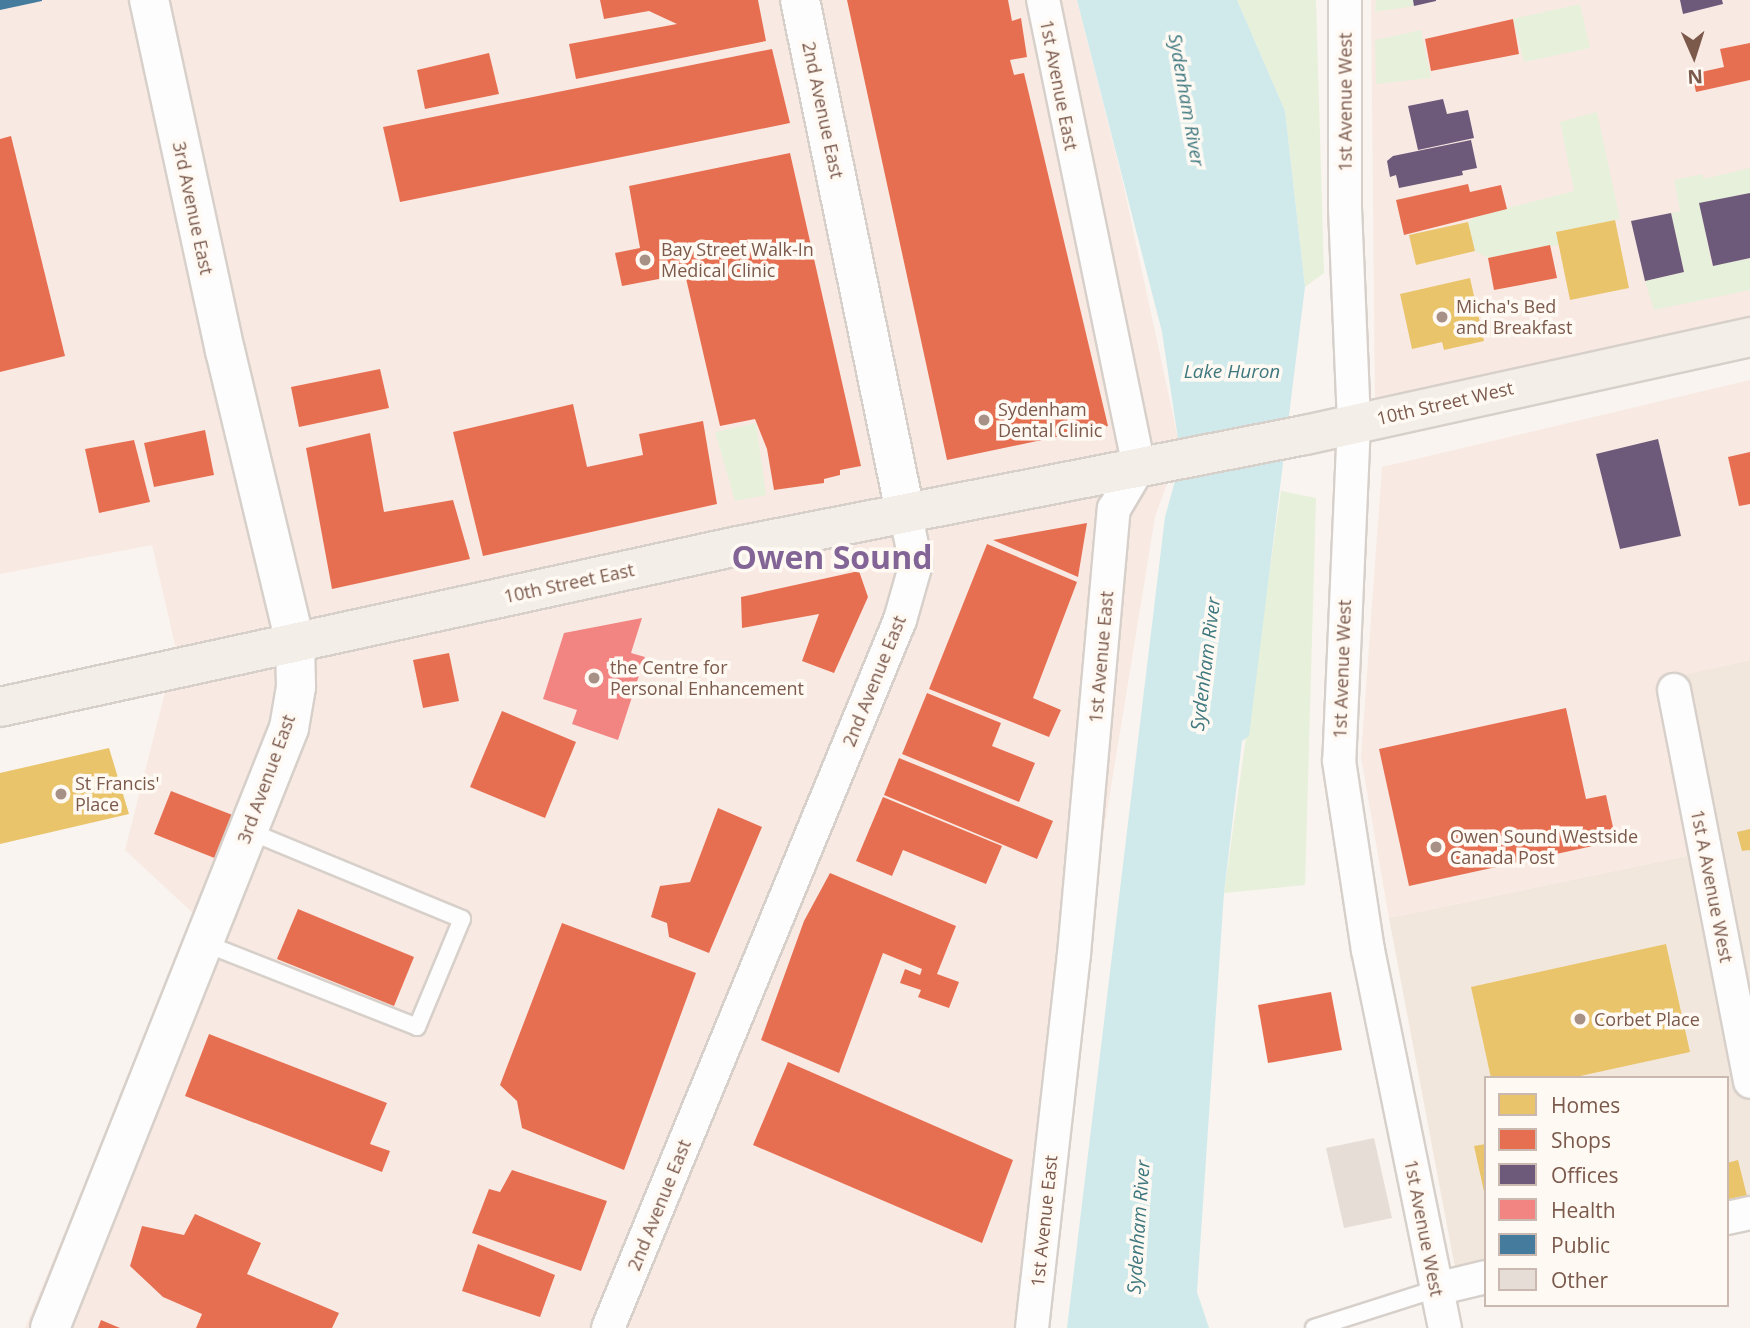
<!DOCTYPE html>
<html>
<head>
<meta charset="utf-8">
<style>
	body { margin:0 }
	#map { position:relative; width:1750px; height:1328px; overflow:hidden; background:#f9f4ef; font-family:"Open Sans",sans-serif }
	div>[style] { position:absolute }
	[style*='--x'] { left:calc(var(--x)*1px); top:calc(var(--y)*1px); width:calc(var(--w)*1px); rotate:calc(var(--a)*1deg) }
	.residential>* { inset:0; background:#f2e7dd }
	.commercial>* { inset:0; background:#f9e9e3 }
	.green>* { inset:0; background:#e7f0da }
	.water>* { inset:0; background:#d0eaeb }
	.homes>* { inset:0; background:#e9c46a }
	.shops>* { inset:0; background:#e76f51 }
	.offices>* { inset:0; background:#6d597a }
	.health>* { inset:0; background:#f28482 }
	.public>* { inset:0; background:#457b9d }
	.building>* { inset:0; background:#e6ddd6 }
	.roads { filter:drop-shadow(2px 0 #d7d0ca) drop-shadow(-2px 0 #d7d0ca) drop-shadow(0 2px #d7d0ca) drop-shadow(0 -2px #d7d0ca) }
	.lane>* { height:16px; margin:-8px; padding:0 8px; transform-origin:8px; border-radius:8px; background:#fefdfd }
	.street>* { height:32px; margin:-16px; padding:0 16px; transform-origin:16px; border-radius:16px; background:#fefdfd }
	.secondary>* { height:38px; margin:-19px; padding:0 19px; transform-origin:19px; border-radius:19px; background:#fefdfd }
	.primary>* { height:38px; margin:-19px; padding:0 19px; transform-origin:19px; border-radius:19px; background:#f3eee7 }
	.dots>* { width:19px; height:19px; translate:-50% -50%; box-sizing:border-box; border:4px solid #fff9f3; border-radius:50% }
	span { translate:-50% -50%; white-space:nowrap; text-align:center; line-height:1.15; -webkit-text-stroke:7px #fff9f3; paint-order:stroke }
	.street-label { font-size:18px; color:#7b5a4c }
	.poi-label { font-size:18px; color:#7b5a4c }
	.left { translate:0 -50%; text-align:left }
	.water-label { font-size:19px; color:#3e787f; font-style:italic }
	.town-label { font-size:32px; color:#826596; font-weight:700 }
	.legend { position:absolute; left:1484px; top:1076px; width:245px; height:231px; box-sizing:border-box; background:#fff9f3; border:2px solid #cab9b0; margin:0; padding:9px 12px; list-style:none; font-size:21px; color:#7b5a4c }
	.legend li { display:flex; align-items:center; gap:14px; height:35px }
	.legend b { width:35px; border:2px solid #cab9b0 }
	.north { position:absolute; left:1659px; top:21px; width:70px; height:70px; -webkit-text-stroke:5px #fff9f3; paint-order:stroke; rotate:177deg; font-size:19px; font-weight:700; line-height:28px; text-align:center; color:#7b5a4c }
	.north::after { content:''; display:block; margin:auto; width:24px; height:32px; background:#7b5a4c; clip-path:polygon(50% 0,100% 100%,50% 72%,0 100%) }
</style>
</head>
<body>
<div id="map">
	<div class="residential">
		<i style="clip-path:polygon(1750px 660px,1750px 1203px,1727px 1208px,1727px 1078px,1486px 1078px,1486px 1261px,1455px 1268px,1389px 918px,1691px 855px,1662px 679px)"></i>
	</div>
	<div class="commercial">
		<i style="clip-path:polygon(0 0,1077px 0,1122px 179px,1180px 447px,1155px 517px,1023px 1328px,25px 1328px,196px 916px,125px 850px,176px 649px,152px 545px,0 574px)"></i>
		<i style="clip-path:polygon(1371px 0,1750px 0,1750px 327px,1375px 407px)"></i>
		<i style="clip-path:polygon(1750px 380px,1750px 660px,1662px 680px,1691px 855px,1389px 918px,1361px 757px,1382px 467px)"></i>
	</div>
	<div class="green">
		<i style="clip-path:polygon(1237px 0,1316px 0,1324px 273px,1305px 287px,1285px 111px)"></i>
		<i style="clip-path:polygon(1376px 0,1413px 0,1414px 6px,1375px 12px)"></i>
		<i style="clip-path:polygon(1580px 4px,1590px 48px,1524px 62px,1513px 19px)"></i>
		<i style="clip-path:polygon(1421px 30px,1431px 78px,1376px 84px,1375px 40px)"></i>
		<i style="clip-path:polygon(1597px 112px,1620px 219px,1556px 232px,1559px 245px,1488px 258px,1475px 251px,1468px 222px,1479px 215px,1574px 191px,1560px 122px)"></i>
		<i style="clip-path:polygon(1750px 168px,1750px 193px,1700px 204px,1712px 266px,1750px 258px,1750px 290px,1654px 310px,1645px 281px,1684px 272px,1671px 213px,1680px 211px,1674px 180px,1702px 174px,1703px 179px)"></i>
		<i style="clip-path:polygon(756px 423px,766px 495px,735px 501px,715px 432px)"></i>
		<i style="clip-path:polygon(1281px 491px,1316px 498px,1305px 885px,1224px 893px)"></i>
	</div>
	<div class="water">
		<i style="clip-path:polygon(1077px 0,1237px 0,1285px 111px,1305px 287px,1249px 736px,1242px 741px,1224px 893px,1197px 1292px,1209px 1328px,1067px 1328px,1165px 517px,1181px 459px,1162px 332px)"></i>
	</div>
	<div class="homes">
		<i style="clip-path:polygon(1615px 220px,1629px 288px,1570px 300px,1556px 232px)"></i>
		<i style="clip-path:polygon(1468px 222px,1475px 251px,1416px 265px,1409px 235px)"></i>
		<i style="clip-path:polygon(1470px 278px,1484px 341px,1444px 350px,1442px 342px,1412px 349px,1400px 294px)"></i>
		<i style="clip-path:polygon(109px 748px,129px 814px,0 844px,0 773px)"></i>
		<i style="clip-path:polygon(1750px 829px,1750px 850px,1742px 851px,1737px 832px)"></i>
		<i style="clip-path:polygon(1666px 944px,1690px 1052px,1571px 1078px,1491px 1078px,1471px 987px)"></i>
		<i style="clip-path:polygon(1486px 1144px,1486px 1195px,1485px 1196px,1474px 1146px)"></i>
		<i style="clip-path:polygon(1738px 1160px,1748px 1200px,1727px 1205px,1727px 1163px)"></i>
	</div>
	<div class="shops">
		<i style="clip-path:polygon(600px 0,758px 0,766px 41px,576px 79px,569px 44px,677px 24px,649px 11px,604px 19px)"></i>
		<i style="clip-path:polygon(847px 0,1008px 0,1012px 21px,1021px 18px,1027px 57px,1010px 60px,1014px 75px,1024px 73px,1108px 426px,947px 460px)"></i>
		<i style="clip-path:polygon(1513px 19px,1519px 54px,1431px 71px,1425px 39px)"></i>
		<i style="clip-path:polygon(1750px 43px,1750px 80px,1696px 92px,1692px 74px,1724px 67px,1720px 49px)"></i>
		<i style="clip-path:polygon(772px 49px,790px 123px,400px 202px,383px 127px)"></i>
		<i style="clip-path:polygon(489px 53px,499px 94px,425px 109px,417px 70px)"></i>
		<i style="clip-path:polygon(11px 136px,65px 356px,0 372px,0 139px)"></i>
		<i style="clip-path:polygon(790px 153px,861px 466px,840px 470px,840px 475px,824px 479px,824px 483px,774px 490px,767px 449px,755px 419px,720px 426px,685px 274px,622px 286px,615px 253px,640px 248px,629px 186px)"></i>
		<i style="clip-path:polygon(1468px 184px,1470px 192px,1501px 185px,1507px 209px,1404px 235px,1396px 200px)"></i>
		<i style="clip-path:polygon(1550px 245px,1557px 278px,1494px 290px,1488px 258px)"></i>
		<i style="clip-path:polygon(380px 369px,389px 408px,299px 427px,291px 387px)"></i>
		<i style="clip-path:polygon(573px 404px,587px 467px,643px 455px,639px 434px,703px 421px,717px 504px,483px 556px,453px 432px)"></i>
		<i style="clip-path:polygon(205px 430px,214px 475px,154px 487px,144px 443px)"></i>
		<i style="clip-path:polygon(370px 433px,384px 512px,453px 500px,470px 559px,332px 589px,306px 448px)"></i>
		<i style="clip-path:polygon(134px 440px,150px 502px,99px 513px,85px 449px)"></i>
		<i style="clip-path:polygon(1750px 452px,1750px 504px,1739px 506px,1728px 457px)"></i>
		<i style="clip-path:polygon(1087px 523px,1078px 577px,993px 540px)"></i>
		<i style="clip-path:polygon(987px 544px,1077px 582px,1033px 698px,1061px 710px,1049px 737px,929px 689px)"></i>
		<i style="clip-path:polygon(859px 571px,868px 597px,834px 673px,802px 661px,819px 614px,742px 628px,741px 597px)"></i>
		<i style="clip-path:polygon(449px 653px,459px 701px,423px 708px,413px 660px)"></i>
		<i style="clip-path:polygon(927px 693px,1001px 723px,992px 746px,1035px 763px,1019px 802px,902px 754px)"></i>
		<i style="clip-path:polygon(1566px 708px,1586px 799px,1606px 795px,1616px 841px,1409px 886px,1379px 749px)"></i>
		<i style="clip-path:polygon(502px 711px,576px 742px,545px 818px,470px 787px)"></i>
		<i style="clip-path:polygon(899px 758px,1053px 821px,1037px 859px,884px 795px)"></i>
		<i style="clip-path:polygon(171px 791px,235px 816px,217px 859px,154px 834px)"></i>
		<i style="clip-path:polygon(883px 797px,1002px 846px,986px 884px,903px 850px,892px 876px,856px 861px)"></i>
		<i style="clip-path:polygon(718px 808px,762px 827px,709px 953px,669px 937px,667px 923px,651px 917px,660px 886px,690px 882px)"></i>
		<i style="clip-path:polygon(830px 873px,956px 926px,937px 974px,959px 982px,949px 1008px,918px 997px,921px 990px,900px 983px,905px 969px,920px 975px,922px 969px,883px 953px,839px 1073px,761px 1040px,804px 921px)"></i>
		<i style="clip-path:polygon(298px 909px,414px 957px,394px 1006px,277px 959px)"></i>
		<i style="clip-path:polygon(562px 923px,696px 973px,624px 1170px,522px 1128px,517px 1101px,500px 1085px)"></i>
		<i style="clip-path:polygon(1331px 992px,1342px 1050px,1268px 1063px,1258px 1005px)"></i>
		<i style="clip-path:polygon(209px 1034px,387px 1103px,370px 1144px,390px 1151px,382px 1172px,185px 1096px)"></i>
		<i style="clip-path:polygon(788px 1062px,1013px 1160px,982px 1243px,753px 1145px)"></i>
		<i style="clip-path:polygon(512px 1170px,607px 1201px,581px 1271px,472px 1233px,489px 1189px,500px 1192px)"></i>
		<i style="clip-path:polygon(195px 1214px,261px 1243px,247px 1274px,339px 1313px,332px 1328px,196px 1328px,202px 1314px,163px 1297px,130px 1266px,142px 1226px,184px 1235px)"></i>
		<i style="clip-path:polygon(478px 1244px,555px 1275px,540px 1317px,462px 1291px)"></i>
		<i style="clip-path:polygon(101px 1320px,120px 1328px,98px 1328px)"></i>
	</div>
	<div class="offices">
		<i style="clip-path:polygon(1413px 0,1436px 0,1436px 1px,1414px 6px)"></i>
		<i style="clip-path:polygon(1680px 0,1722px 0,1723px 4px,1683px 14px)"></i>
		<i style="clip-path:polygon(1443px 99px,1447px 114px,1468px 110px,1474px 138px,1418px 150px,1408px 106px)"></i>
		<i style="clip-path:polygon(1471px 140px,1477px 168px,1462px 171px,1463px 175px,1399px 188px,1396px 175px,1390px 177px,1387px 161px,1393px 156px)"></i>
		<i style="clip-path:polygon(1750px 193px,1750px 258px,1713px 266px,1699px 203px)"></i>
		<i style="clip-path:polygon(1671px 213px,1684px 272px,1645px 281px,1631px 221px)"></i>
		<i style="clip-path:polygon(1658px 439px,1681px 536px,1620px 549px,1596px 454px)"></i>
	</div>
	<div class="health">
		<i style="clip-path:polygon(642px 618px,631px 653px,645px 657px,618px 740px,572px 724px,577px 710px,543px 699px,564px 633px)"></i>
	</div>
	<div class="public">
		<i style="clip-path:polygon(0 0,42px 0,42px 1px,0 10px)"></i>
	</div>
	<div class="building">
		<i style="clip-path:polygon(1374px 1138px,1392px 1218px,1344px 1228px,1326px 1148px)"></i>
	</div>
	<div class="roads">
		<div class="lane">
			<i style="--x:204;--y:943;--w:229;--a:21.5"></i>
			<i style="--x:417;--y:1027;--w:117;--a:-67.4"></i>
			<i style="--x:462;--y:919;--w:231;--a:-157.6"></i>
			<i style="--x:1314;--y:1328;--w:128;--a:-17.7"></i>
		</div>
		<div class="street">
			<i style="--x:1345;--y:0;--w:208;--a:90"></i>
			<i style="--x:1345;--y:208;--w:215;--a:87.6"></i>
			<i style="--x:1354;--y:423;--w:338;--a:92.5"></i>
			<i style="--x:1339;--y:761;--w:191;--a:81.3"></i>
			<i style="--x:1368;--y:950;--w:386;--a:78.5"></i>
			<i style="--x:1674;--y:690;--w:399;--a:79"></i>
			<i style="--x:1727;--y:1218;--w:24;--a:-12"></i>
			<i style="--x:1436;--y:1289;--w:51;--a:-13.5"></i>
			<i style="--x:608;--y:1328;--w:766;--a:-67.59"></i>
			<i style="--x:900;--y:620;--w:58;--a:-74.1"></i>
			<i style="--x:916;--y:564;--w:53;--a:-101.9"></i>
			<i style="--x:1032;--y:1328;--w:376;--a:-83.6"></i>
			<i style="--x:1074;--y:954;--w:447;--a:-84.9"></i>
			<i style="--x:1114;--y:509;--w:49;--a:-59.2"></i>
			<i style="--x:1139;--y:467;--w:477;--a:-101.6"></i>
		</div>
		<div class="secondary">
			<i style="--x:800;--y:0;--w:523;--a:78.41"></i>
			<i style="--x:50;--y:1328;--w:646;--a:-68.28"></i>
			<i style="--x:289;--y:728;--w:42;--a:-80.3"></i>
			<i style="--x:296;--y:687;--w:45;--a:-91.3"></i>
			<i style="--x:295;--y:642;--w:299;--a:-103.5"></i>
			<i style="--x:225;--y:351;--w:359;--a:-102.2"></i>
		</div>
		<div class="primary">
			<i style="--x:0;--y:707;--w:755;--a:-12.31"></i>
			<i style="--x:738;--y:546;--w:578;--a:-11.08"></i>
			<i style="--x:1305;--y:435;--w:456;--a:-12.4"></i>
		</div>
	</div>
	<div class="dots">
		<i style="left:645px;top:260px;background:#a79085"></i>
		<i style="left:1442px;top:317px;background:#a79085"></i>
		<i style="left:984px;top:420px;background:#a79085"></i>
		<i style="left:594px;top:678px;background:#a79085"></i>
		<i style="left:61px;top:794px;background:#a79085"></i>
		<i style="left:1436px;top:847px;background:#a79085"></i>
		<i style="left:1580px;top:1019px;background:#a79085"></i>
	</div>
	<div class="street-label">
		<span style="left:1059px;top:85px;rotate:79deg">1st Avenue East</span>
		<span style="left:1345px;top:102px;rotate:-90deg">1st Avenue West</span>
		<span style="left:823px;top:110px;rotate:78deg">2nd Avenue East</span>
		<span style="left:193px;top:208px;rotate:78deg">3rd Avenue East</span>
		<span style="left:1445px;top:403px;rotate:-13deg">10th Street West</span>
		<span style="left:569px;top:583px;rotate:-12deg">10th Street East</span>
		<span style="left:1101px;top:657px;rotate:-85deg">1st Avenue East</span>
		<span style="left:1342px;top:669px;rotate:-88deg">1st Avenue West</span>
		<span style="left:874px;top:681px;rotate:-68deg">2nd Avenue East</span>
		<span style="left:266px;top:779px;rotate:-70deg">3rd Avenue East</span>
		<span style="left:1712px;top:886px;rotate:79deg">1st A Avenue West</span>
		<span style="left:659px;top:1205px;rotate:-68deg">2nd Avenue East</span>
		<span style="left:1044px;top:1221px;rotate:-84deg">1st Avenue East</span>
		<span style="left:1424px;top:1228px;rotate:79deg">1st Avenue West</span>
	</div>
	<div class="poi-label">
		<span class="left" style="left:661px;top:260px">Bay Street Walk-In<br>Medical Clinic</span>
		<span class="left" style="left:1456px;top:317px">Micha's Bed<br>and Breakfast</span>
		<span class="left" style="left:998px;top:420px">Sydenham<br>Dental Clinic</span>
		<span class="left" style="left:610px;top:678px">the Centre for<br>Personal Enhancement</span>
		<span class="left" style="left:75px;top:794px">St Francis'<br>Place</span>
		<span class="left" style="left:1450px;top:847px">Owen Sound Westside<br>Canada Post</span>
		<span class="left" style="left:1594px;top:1019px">Corbet Place</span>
	</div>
	<div class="water-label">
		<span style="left:1186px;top:100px;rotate:80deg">Sydenham River</span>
		<span style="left:1232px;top:372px">Lake Huron</span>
		<span style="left:1206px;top:664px;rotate:-83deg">Sydenham River</span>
		<span style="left:1139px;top:1227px;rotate:-86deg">Sydenham River</span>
	</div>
	<div class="town-label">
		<span style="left:832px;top:557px">Owen Sound</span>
	</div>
	<ul class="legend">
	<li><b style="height:19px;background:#e9c46a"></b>Homes</li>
	<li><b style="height:19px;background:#e76f51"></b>Shops</li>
	<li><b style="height:19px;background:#6d597a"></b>Offices</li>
	<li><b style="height:19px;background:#f28482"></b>Health</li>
	<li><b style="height:19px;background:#457b9d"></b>Public</li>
	<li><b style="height:19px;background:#e6ddd6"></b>Other</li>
	</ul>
	<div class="north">N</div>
</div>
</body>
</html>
